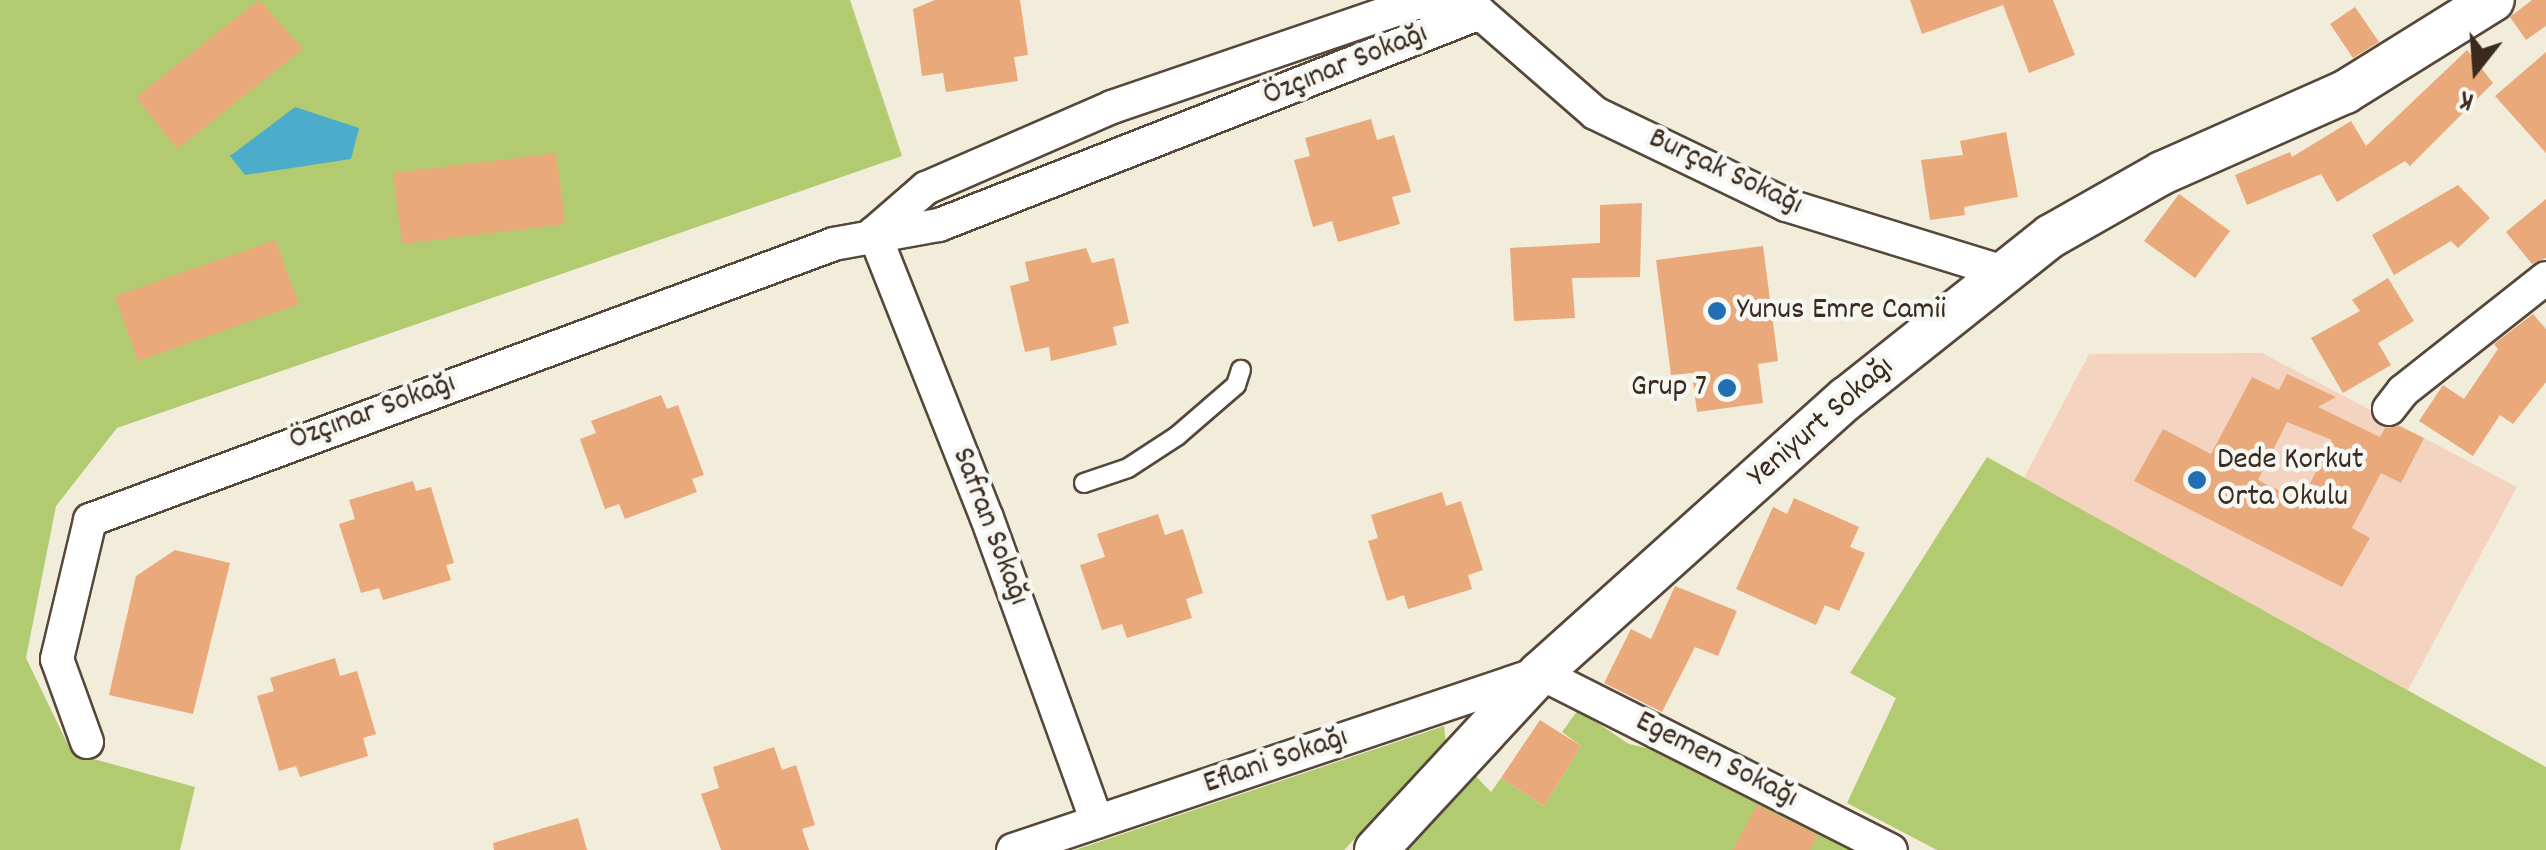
<!DOCTYPE html>
<html>
<head>
<meta charset="utf-8">
<style>
	body { margin:0 }
	#map { position:relative; width:2546px; height:850px; overflow:hidden; background:#f2ecdb; font-family:Dekko,sans-serif }
	div>[style] { position:absolute }
	[style*='--x'] { left:calc(var(--x)*1px); top:calc(var(--y)*1px); width:calc(var(--w)*1px); rotate:calc(var(--a)*1deg) }
	.built>* { inset:0; background:#f4d3c1 }
	.green>* { inset:0; background:#b3cb70 }
	.water>* { inset:0; background:#4badca }
	.building>* { inset:0; background:#e9a97a }
	.roads { filter:drop-shadow(2px 0 #56473a) drop-shadow(-2px 0 #56473a) drop-shadow(0 2px #56473a) drop-shadow(0 -2px #56473a) }
	.service>* { height:18px; margin:-9px; padding:0 9px; transform-origin:9px; border-radius:9px; background:#fff }
	.minor>* { height:32px; margin:-16px; padding:0 16px; transform-origin:16px; border-radius:16px; background:#fff }
	.tertiary>* { height:42px; margin:-21px; padding:0 21px; transform-origin:21px; border-radius:21px; background:#fff }
	.dots>* { width:28px; height:28px; translate:-50% -50%; box-sizing:border-box; border:5px solid #f6f6f2; border-radius:50% }
	span { translate:-50% -50%; white-space:nowrap; text-align:center; line-height:1.15; -webkit-text-stroke:9px #f6f6f2; paint-order:stroke }
	.street-label { font-size:32px; color:#3b2a1e }
	.poi-label { font-size:32px; color:#3b2a1e }
	.left { translate:0 -50%; text-align:left }
	.right { translate:-100% -50%; text-align:right }
	.north { position:absolute; left:2426px; top:20px; width:100px; height:100px; -webkit-text-stroke:8px #f6f6f2; paint-order:stroke; rotate:197deg; font-size:28px; font-weight:700; line-height:40px; text-align:center; color:#3b2a1e }
	.north::after { content:''; display:block; margin:auto; width:35px; height:45px; background:#3b2a1e; clip-path:polygon(50% 0,100% 100%,50% 72%,0 100%) }
</style>
</head>
<body>
<div id="map">
	<div class="built">
		<i style="clip-path:polygon(2262px 353px,2517px 487px,2408px 690px,2024px 478px,2089px 354px)"></i>
	</div>
	<div class="green">
		<i style="clip-path:polygon(0 0,850px 0,902px 156px,117px 428px,56px 506px,26px 658px,72px 753px,195px 787px,180px 850px,0 850px)"></i>
		<i style="clip-path:polygon(1987px 457px,2546px 767px,2546px 850px,1937px 850px,1847px 803px,1896px 698px,1850px 673px)"></i>
		<i style="clip-path:polygon(1578px 710px,1629px 744px,1664px 752px,1866px 850px,1394px 850px,1468px 768px,1491px 792px,1501px 778px,1544px 806px,1581px 746px,1562px 732px)"></i>
		<i style="clip-path:polygon(1444px 726px,1446px 743px,1344px 850px,1075px 850px)"></i>
	</div>
	<div class="water">
		<i style="clip-path:polygon(295px 107px,359px 128px,351px 159px,245px 175px,230px 156px)"></i>
	</div>
	<div class="building">
		<i style="clip-path:polygon(259px 0,303px 49px,177px 149px,136px 97px)"></i>
		<i style="clip-path:polygon(935px 0,1020px 0,1028px 55px,1014px 57px,1018px 81px,946px 92px,943px 73px,922px 76px,913px 9px)"></i>
		<i style="clip-path:polygon(1910px 0,2053px 0,2075px 55px,2029px 73px,2003px 5px,1922px 34px)"></i>
		<i style="clip-path:polygon(2532px 0,2546px 0,2546px 26px,2526px 40px,2510px 17px)"></i>
		<i style="clip-path:polygon(2355px 7px,2379px 42px,2353px 58px,2330px 24px)"></i>
		<i style="clip-path:polygon(2467px 50px,2493px 83px,2410px 166px,2405px 161px,2337px 202px,2321px 174px,2247px 205px,2235px 175px,2290px 152px,2292px 157px,2351px 121px,2366px 146px)"></i>
		<i style="clip-path:polygon(2546px 52px,2546px 153px,2495px 96px)"></i>
		<i style="clip-path:polygon(1371px 119px,1377px 140px,1394px 135px,1411px 192px,1392px 197px,1400px 224px,1338px 242px,1332px 221px,1313px 227px,1294px 160px,1310px 156px,1305px 138px)"></i>
		<i style="clip-path:polygon(2006px 132px,2018px 197px,1964px 207px,1965px 215px,1930px 220px,1921px 160px,1963px 155px,1960px 141px)"></i>
		<i style="clip-path:polygon(556px 153px,565px 224px,402px 244px,393px 173px)"></i>
		<i style="clip-path:polygon(2458px 185px,2490px 218px,2458px 248px,2451px 241px,2394px 275px,2372px 235px)"></i>
		<i style="clip-path:polygon(2179px 194px,2230px 231px,2195px 278px,2144px 241px)"></i>
		<i style="clip-path:polygon(2546px 199px,2546px 258px,2532px 264px,2506px 232px)"></i>
		<i style="clip-path:polygon(1642px 203px,1640px 277px,1572px 278px,1575px 318px,1514px 321px,1510px 248px,1600px 243px,1600px 205px)"></i>
		<i style="clip-path:polygon(275px 240px,299px 304px,138px 361px,115px 296px)"></i>
		<i style="clip-path:polygon(1763px 246px,1778px 361px,1758px 364px,1763px 403px,1697px 412px,1692px 373px,1671px 375px,1656px 260px)"></i>
		<i style="clip-path:polygon(1086px 248px,1092px 263px,1114px 258px,1129px 323px,1113px 327px,1117px 345px,1051px 361px,1049px 347px,1025px 352px,1010px 286px,1029px 281px,1025px 262px)"></i>
		<i style="clip-path:polygon(2388px 278px,2414px 321px,2378px 343px,2391px 365px,2343px 393px,2311px 338px,2360px 311px,2352px 300px)"></i>
		<i style="clip-path:polygon(2533px 314px,2546px 329px,2546px 382px,2513px 424px,2500px 415px,2473px 456px,2419px 421px,2443px 385px,2464px 399px,2498px 349px,2494px 344px)"></i>
		<i style="clip-path:polygon(evenodd,2287px 374px,2336px 397px,2318px 407px,2380px 437px,2385px 428px,2399px 426px,2424px 438px,2401px 483px,2381px 473px,2352px 528px,2370px 538px,2342px 587px,2134px 481px,2163px 429px,2211px 454px,2252px 377px,2279px 390px,2287px 374px,2287px 422px,2332px 440px,2301px 501px,2258px 480px,2287px 422px)"></i>
		<i style="clip-path:polygon(661px 395px,667px 409px,678px 405px,704px 475px,692px 479px,697px 492px,625px 519px,619px 504px,605px 509px,580px 439px,596px 433px,591px 421px)"></i>
		<i style="clip-path:polygon(413px 481px,416px 491px,431px 487px,454px 563px,446px 565px,451px 580px,383px 600px,379px 588px,361px 593px,339px 524px,355px 519px,349px 500px)"></i>
		<i style="clip-path:polygon(1442px 492px,1446px 506px,1461px 501px,1483px 570px,1468px 575px,1472px 589px,1408px 609px,1404px 595px,1387px 601px,1368px 541px,1378px 538px,1371px 515px)"></i>
		<i style="clip-path:polygon(1794px 498px,1859px 527px,1850px 547px,1865px 553px,1839px 611px,1825px 605px,1816px 625px,1736px 589px,1773px 507px,1787px 514px)"></i>
		<i style="clip-path:polygon(1158px 514px,1165px 535px,1183px 529px,1203px 593px,1186px 599px,1192px 618px,1127px 638px,1122px 624px,1102px 630px,1080px 565px,1105px 557px,1097px 534px)"></i>
		<i style="clip-path:polygon(175px 550px,230px 563px,193px 714px,109px 695px,136px 576px)"></i>
		<i style="clip-path:polygon(1675px 586px,1737px 611px,1718px 656px,1695px 647px,1662px 712px,1604px 683px,1631px 629px,1651px 639px)"></i>
		<i style="clip-path:polygon(335px 658px,340px 676px,357px 671px,376px 734px,363px 738px,368px 756px,300px 777px,296px 766px,279px 771px,257px 696px,274px 691px,270px 678px)"></i>
		<i style="clip-path:polygon(1540px 720px,1581px 746px,1544px 806px,1501px 778px)"></i>
		<i style="clip-path:polygon(774px 747px,782px 770px,796px 765px,815px 825px,802px 829px,809px 850px,721px 850px,701px 794px,719px 788px,713px 767px)"></i>
		<i style="clip-path:polygon(1757px 805px,1818px 835px,1810px 850px,1733px 850px)"></i>
		<i style="clip-path:polygon(578px 818px,587px 850px,494px 850px,493px 843px)"></i>
	</div>
	<div class="roads">
		<div class="service">
			<i style="--x:1084;--y:483;--w:46;--a:-18.8"></i>
			<i style="--x:1128;--y:468;--w:59;--a:-33.1"></i>
			<i style="--x:1177;--y:436;--w:78;--a:-40.8"></i>
			<i style="--x:1236;--y:385;--w:16;--a:-72"></i>
		</div>
		<div class="minor">
			<i style="--x:1480;--y:13;--w:152;--a:41"></i>
			<i style="--x:1595;--y:113;--w:212;--a:25.7"></i>
			<i style="--x:1786;--y:205;--w:228;--a:17.1"></i>
			<i style="--x:874;--y:233;--w:69;--a:-40.9"></i>
			<i style="--x:926;--y:188;--w:203;--a:-23.5"></i>
			<i style="--x:1112;--y:107;--w:324;--a:-18.9"></i>
			<i style="--x:1418;--y:2;--w:63;--a:10.1"></i>
			<i style="--x:874;--y:233;--w:307;--a:68.4"></i>
			<i style="--x:987;--y:518;--w:323;--a:70.1"></i>
			<i style="--x:2389;--y:409;--w:23;--a:-52"></i>
			<i style="--x:2403;--y:391;--w:182;--a:-38.3"></i>
			<i style="--x:87;--y:742;--w:88;--a:-109.9"></i>
			<i style="--x:57;--y:659;--w:143;--a:-76.6"></i>
			<i style="--x:90;--y:520;--w:794;--a:-20.35"></i>
			<i style="--x:834;--y:244;--w:107;--a:-10.3"></i>
			<i style="--x:939;--y:225;--w:581;--a:-21.4"></i>
			<i style="--x:1013;--y:850;--w:556;--a:-18.57"></i>
			<i style="--x:1540;--y:673;--w:393;--a:26.8"></i>
		</div>
		<div class="tertiary">
			<i style="--x:1376;--y:850;--w:241;--a:-47.2"></i>
			<i style="--x:1540;--y:673;--w:412;--a:-41.9"></i>
			<i style="--x:1847;--y:398;--w:260;--a:-38.5"></i>
			<i style="--x:2051;--y:236;--w:128;--a:-29.6"></i>
			<i style="--x:2162;--y:173;--w:200;--a:-23.9"></i>
			<i style="--x:2345;--y:92;--w:174;--a:-31.9"></i>
		</div>
	</div>
	<div class="dots">
		<i style="left:1717px;top:311px;background:#1f6fb2"></i>
		<i style="left:1727px;top:388px;background:#1f6fb2"></i>
		<i style="left:2197px;top:480px;background:#1f6fb2"></i>
	</div>
	<div class="street-label">
		<span style="left:1346px;top:66px;rotate:-22deg">Özçınar Sokağı</span>
		<span style="left:1725px;top:173px;rotate:25deg">Burçak Sokağı</span>
		<span style="left:373px;top:413px;rotate:-20deg">Özçınar Sokağı</span>
		<span style="left:1822px;top:423px;rotate:-41deg">Yeniyurt Sokağı</span>
		<span style="left:989px;top:527px;rotate:69deg">Safran Sokağı</span>
		<span style="left:1716px;top:761px;rotate:27deg">Egemen Sokağı</span>
		<span style="left:1276px;top:762px;rotate:-19deg">Eflani Sokağı</span>
	</div>
	<div class="poi-label">
		<span class="left" style="left:1737px;top:311px">Yunus Emre Camii</span>
		<span class="right" style="left:1707px;top:388px">Grup 7</span>
		<span class="left" style="left:2217px;top:480px">Dede Korkut<br>Orta Okulu</span>
	</div>
	<div class="north">K</div>
</div>
</body>
</html>
